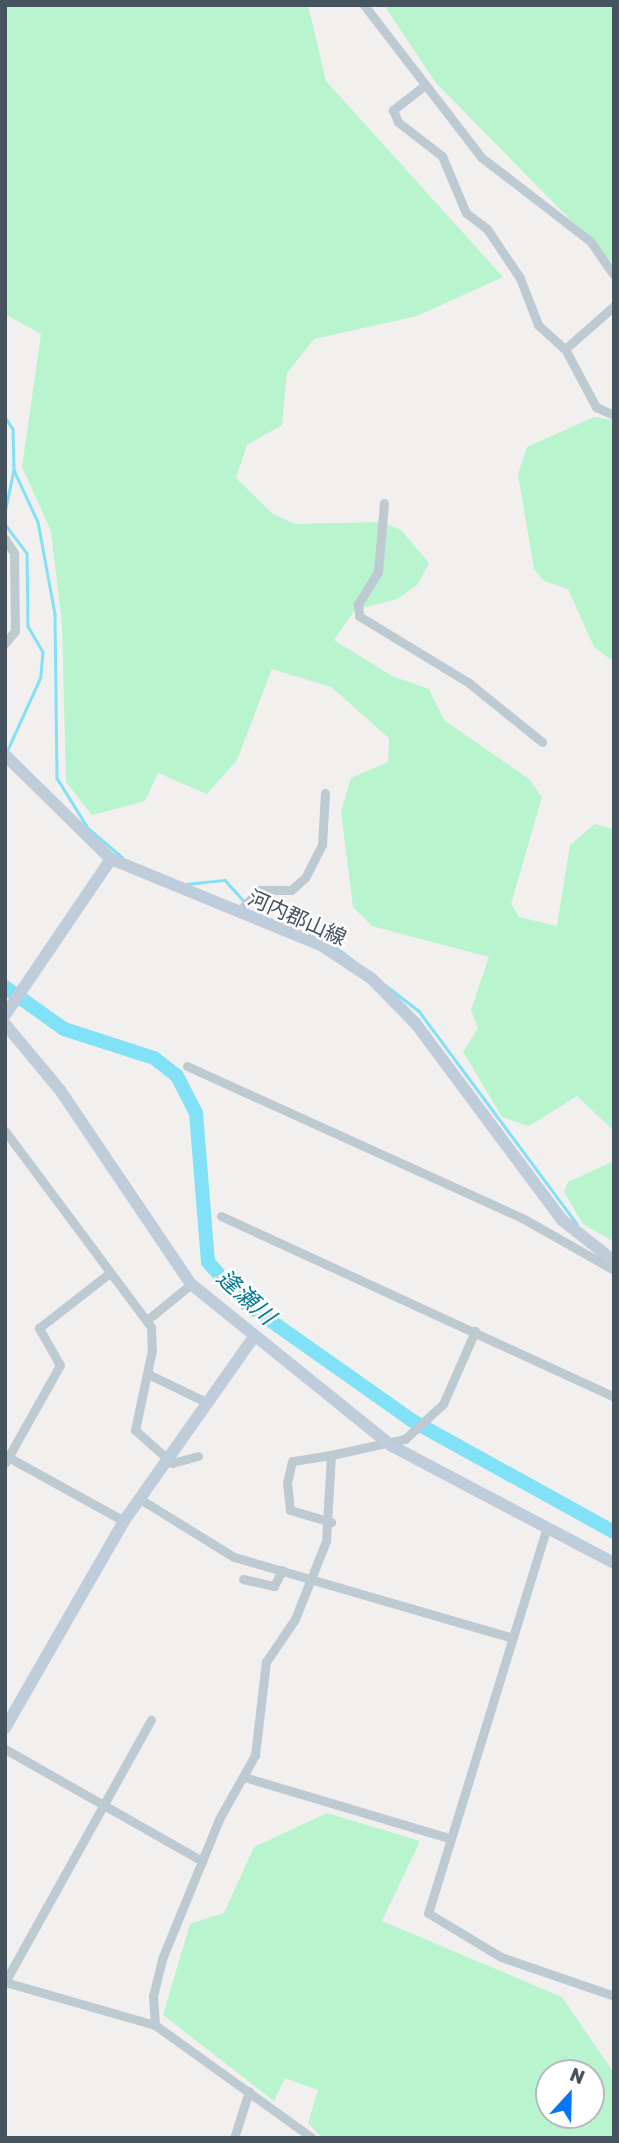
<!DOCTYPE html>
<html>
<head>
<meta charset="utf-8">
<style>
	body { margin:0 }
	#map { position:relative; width:619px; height:2143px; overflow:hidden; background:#f2efef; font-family:Rubik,"Noto Sans JP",sans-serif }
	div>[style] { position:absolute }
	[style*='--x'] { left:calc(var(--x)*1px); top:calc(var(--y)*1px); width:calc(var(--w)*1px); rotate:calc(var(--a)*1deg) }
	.green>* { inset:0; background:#b8f4cd }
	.stream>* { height:2.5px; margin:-1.25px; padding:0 1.25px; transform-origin:1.25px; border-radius:1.25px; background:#81e1f6 }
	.river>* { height:14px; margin:-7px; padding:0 7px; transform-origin:7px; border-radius:7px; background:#81e1f6 }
	.street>* { height:9px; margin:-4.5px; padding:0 4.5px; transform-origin:4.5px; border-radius:4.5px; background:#becad2 }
	.secondary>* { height:12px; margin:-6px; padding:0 6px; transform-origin:6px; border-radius:6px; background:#bfcdda }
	span { translate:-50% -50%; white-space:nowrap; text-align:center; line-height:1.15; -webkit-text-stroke:5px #fff; paint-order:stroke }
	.street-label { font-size:21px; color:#45535e }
	.water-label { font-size:23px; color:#037b95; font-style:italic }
	.frame { position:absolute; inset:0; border:7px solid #45535e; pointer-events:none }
	.north { position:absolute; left:535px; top:2059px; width:70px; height:70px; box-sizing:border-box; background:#fff; border:2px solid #b5babf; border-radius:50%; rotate:22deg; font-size:19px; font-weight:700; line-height:28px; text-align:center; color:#45535e }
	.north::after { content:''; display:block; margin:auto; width:24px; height:32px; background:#0576f5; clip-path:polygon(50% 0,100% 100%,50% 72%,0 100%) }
</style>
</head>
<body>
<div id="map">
	<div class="green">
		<i style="clip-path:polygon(5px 5px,308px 5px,326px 81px,503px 277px,417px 316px,314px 339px,287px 373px,282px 425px,247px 445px,236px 478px,273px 514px,295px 524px,382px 522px,401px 530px,429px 563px,417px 585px,397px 599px,355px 610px,334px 640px,392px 676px,429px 689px,444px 720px,529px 779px,542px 797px,511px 904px,519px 917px,557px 926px,570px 845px,595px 824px,614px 829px,614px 1131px,577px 1096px,529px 1126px,502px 1117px,463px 1052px,478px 1028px,471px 1010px,489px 957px,372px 926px,353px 907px,341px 812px,351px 778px,388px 762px,389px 738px,331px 687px,272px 669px,237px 760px,207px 794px,158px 773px,145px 801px,92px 815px,66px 782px,62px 625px,51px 531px,22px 467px,41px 334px,5px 314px)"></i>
		<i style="clip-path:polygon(384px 5px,614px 5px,614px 264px,436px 83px)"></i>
		<i style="clip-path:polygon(594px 417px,614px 420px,614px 662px,594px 647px,568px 589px,544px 581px,534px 569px,518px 474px,527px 447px)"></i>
		<i style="clip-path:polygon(614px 1161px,614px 1242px,583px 1224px,564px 1192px,568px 1182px)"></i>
		<i style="clip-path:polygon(evenodd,327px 1813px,420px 1841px,382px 1921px,562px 1997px,614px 2073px,614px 2138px,322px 2138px,308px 2123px,318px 2090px,285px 2078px,274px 2101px,163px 2015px,190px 1924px,224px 1913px,254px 1847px,327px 1813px,591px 2073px,591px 2115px,549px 2115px,549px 2073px,591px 2073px)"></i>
	</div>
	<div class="stream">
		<i style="--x:5;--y:417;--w:14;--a:56"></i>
		<i style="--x:13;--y:429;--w:41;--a:88.6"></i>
		<i style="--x:14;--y:470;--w:44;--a:101.8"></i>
		<i style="--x:14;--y:470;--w:57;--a:65.2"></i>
		<i style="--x:38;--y:522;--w:94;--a:79.5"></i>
		<i style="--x:55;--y:614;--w:164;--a:89.3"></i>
		<i style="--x:57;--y:778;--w:59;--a:58.2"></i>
		<i style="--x:88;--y:828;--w:45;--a:40.5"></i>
		<i style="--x:5;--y:524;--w:36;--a:53"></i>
		<i style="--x:27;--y:553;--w:73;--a:89.2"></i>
		<i style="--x:28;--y:626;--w:30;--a:60"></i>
		<i style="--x:43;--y:652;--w:25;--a:95"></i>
		<i style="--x:41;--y:677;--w:82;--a:114.4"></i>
		<i style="--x:186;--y:884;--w:39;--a:-6"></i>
		<i style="--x:225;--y:880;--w:28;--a:48"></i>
		<i style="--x:337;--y:948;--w:103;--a:37.5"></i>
		<i style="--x:419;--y:1011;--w:265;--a:53.4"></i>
	</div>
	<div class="river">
		<i style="--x:5;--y:987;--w:72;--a:35.4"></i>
		<i style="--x:64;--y:1029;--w:95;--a:17.9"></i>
		<i style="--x:154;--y:1058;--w:29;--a:38"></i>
		<i style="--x:177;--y:1076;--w:42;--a:62.8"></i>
		<i style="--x:196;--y:1113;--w:149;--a:85.4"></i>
		<i style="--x:208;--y:1262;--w:54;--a:48"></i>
		<i style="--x:244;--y:1302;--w:204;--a:35.2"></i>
		<i style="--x:411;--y:1420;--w:232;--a:28.9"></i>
	</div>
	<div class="street">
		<i style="--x:364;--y:5;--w:192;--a:52.4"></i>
		<i style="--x:481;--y:157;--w:138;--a:37.6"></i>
		<i style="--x:590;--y:241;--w:42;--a:54.8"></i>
		<i style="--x:425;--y:85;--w:41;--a:142"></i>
		<i style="--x:393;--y:110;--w:13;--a:67"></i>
		<i style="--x:398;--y:122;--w:56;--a:37.7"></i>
		<i style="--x:442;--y:156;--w:62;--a:67.2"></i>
		<i style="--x:466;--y:213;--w:26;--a:37"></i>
		<i style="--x:487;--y:229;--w:59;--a:56"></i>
		<i style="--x:520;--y:278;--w:50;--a:69"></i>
		<i style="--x:538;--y:325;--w:36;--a:42"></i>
		<i style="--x:614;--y:306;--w:65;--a:138.7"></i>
		<i style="--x:565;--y:349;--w:66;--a:61.9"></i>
		<i style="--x:596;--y:407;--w:20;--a:24"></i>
		<i style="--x:384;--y:503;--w:69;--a:95"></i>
		<i style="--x:378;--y:572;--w:38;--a:122"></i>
		<i style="--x:358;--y:604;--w:12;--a:85"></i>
		<i style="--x:359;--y:616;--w:129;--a:31.3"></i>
		<i style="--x:469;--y:683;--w:94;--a:38.9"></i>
		<i style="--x:5;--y:539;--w:17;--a:57"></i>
		<i style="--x:14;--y:553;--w:78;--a:89.3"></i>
		<i style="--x:15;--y:631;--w:16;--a:130"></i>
		<i style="--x:238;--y:912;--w:30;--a:-46"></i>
		<i style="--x:259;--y:890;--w:32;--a:0"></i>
		<i style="--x:291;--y:890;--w:18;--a:-41"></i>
		<i style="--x:305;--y:878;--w:37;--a:-63"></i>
		<i style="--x:322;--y:845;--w:52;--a:-86.7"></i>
		<i style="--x:187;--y:1066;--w:370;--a:24.4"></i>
		<i style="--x:524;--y:1219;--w:103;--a:29.5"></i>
		<i style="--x:5;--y:1131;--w:244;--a:53.3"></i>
		<i style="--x:151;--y:1327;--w:23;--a:88"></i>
		<i style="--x:152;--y:1350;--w:82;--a:102"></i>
		<i style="--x:135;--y:1430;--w:50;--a:41.7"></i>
		<i style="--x:172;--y:1463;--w:27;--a:-15"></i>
		<i style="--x:221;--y:1216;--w:433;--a:24.7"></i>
		<i style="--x:147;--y:1320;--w:57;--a:-39.3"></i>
		<i style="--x:148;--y:1374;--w:67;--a:25.8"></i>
		<i style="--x:331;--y:1455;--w:39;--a:171"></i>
		<i style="--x:292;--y:1461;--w:22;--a:103"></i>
		<i style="--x:287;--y:1482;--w:28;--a:84"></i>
		<i style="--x:290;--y:1510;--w:43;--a:16.3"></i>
		<i style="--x:8;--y:1457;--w:132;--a:28.9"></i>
		<i style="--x:5;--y:1463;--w:112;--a:-60.7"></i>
		<i style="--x:60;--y:1365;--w:43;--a:-119.6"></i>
		<i style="--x:39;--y:1328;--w:86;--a:-37.9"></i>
		<i style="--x:140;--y:1499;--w:110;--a:31.7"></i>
		<i style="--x:234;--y:1557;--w:287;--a:16.2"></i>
		<i style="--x:546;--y:1530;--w:401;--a:107.1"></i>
		<i style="--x:428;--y:1913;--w:85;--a:31.1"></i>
		<i style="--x:501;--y:1957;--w:120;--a:19"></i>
		<i style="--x:243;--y:1579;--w:32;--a:13"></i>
		<i style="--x:274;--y:1586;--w:18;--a:-63"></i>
		<i style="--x:5;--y:1749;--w:227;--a:29.6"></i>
		<i style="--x:244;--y:1777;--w:214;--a:16.6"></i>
		<i style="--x:5;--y:1982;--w:156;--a:16"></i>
		<i style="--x:155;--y:2025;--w:193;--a:35.7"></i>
		<i style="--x:5;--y:1982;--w:300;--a:-60.9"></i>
		<i style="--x:155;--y:2025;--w:29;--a:-94"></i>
		<i style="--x:153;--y:1996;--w:38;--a:-76"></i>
		<i style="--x:162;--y:1959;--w:151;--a:-67.8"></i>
		<i style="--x:219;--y:1819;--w:73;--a:-60.6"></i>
		<i style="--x:255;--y:1755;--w:94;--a:-83.3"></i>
		<i style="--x:266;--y:1662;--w:52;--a:-56"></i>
		<i style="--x:295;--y:1619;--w:84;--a:-68.3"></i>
		<i style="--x:326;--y:1541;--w:86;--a:-86.7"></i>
		<i style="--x:331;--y:1455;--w:76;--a:-12.2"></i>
		<i style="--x:405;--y:1439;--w:52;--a:-42.6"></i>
		<i style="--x:443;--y:1404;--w:80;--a:-66.3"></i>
		<i style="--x:234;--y:2138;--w:49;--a:-72.3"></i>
	</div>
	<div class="secondary">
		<i style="--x:5;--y:755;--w:148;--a:44.5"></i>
		<i style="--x:111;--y:859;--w:227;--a:22.3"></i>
		<i style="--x:321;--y:945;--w:61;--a:33.7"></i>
		<i style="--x:372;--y:979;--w:63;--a:45.6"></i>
		<i style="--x:416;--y:1024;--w:244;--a:53.3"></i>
		<i style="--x:562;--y:1220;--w:66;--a:38.3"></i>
		<i style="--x:5;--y:1015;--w:189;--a:-55.8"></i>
		<i style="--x:5;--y:1024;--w:86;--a:50.2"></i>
		<i style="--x:60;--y:1090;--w:234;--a:56"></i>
		<i style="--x:191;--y:1284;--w:258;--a:38.9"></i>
		<i style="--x:392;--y:1446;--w:251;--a:27.8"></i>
		<i style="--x:5;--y:1728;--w:239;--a:-60.1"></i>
		<i style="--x:124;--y:1521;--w:225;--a:-54.8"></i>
	</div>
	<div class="street-label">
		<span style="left:297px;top:918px;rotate:24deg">河内郡山線</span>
	</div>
	<div class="water-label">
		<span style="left:246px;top:1297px;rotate:42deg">逢瀬川</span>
	</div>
	<div class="frame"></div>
	<div class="north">N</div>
</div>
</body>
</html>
